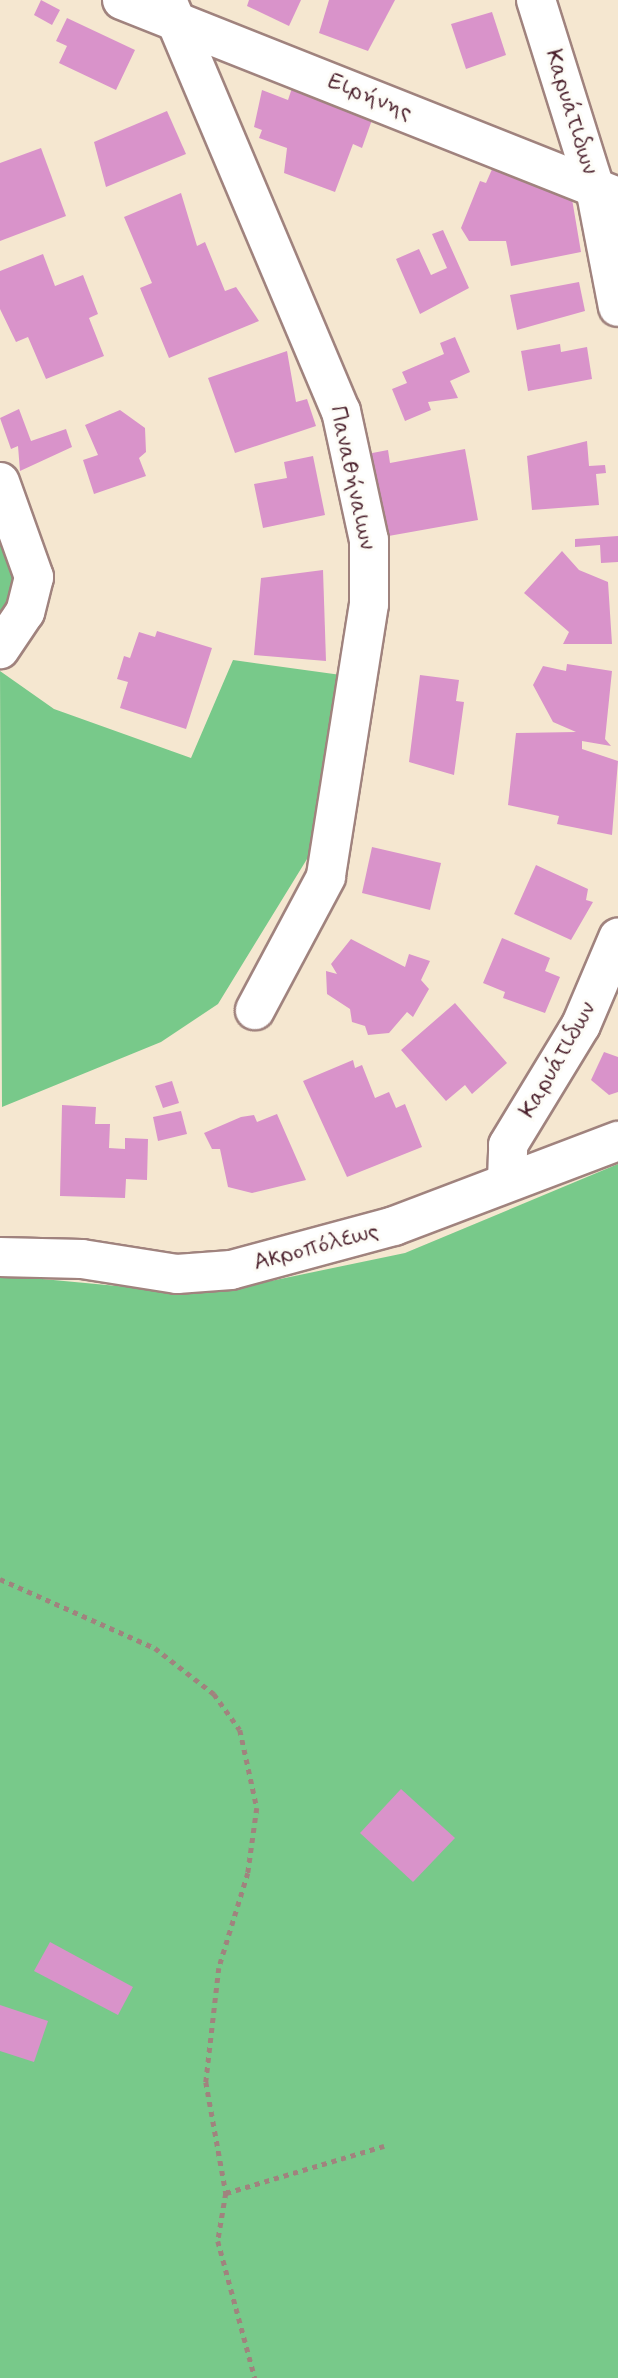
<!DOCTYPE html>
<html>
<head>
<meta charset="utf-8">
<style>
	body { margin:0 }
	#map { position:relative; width:618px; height:2378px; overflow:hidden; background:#f5e7d0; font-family:Mynerve,sans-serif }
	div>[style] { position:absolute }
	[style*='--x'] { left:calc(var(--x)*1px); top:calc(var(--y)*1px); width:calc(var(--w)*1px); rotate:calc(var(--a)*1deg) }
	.green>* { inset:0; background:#78c98a }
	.building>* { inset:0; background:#d993ca }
	.path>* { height:4.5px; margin-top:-2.25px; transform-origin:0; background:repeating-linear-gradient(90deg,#a0837e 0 5px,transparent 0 10px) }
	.roads { filter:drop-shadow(2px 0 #a0837e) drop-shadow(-2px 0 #a0837e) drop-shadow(0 2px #a0837e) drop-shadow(0 -2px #a0837e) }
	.minor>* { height:38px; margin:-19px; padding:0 19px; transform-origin:19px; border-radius:19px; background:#fff }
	span { translate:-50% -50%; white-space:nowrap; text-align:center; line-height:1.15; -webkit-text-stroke:6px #fdfcf7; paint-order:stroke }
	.street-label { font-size:24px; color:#4a1f2b }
</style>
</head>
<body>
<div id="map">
	<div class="green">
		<i style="clip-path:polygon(0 524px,18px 576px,0 625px)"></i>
		<i style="clip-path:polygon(233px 660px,341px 675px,315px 846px,218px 1004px,161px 1042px,2px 1107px,0 671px,54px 709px,191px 758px)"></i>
		<i style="clip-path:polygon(618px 1164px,618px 2378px,0 2378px,0 1275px,181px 1292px,232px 1289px,405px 1253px)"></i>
	</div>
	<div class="building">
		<i style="clip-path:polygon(41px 0,60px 10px,52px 25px,34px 15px)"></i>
		<i style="clip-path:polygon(249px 0,301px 0,289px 26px,247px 6px)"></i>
		<i style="clip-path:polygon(329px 0,395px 0,368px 51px,319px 33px)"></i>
		<i style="clip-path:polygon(492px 12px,506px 55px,466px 69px,451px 24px)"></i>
		<i style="clip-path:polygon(67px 18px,135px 50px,116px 90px,59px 63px,67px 46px,56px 41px)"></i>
		<i style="clip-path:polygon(292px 88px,373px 117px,362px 148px,353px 144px,335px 192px,284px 173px,287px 148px,259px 138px,262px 130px,254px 127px,262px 90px,288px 100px)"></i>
		<i style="clip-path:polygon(167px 111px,186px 154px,106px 187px,94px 142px)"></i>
		<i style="clip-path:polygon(41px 148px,66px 216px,0 241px,0 163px)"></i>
		<i style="clip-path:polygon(493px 167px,572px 199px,581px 252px,511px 266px,506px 241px,469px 241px,461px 228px,480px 181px,486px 183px)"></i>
		<i style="clip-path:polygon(181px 193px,197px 246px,205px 242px,225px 291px,236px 287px,259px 321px,169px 358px,140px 288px,152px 283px,124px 217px)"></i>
		<i style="clip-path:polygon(443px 230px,469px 288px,420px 314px,396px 259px,419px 249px,431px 275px,447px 268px,432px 234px)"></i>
		<i style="clip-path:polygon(43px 254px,55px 286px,83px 275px,98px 314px,89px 318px,104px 356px,46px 379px,28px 337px,16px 342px,0 309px,0 271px)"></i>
		<i style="clip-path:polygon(579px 282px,585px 311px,517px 330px,510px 295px)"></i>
		<i style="clip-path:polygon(455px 337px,470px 372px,450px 381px,458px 398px,428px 402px,431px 410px,405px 421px,392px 389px,407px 383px,402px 372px,444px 354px,440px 343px)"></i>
		<i style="clip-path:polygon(560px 344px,561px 352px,587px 347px,592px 379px,528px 391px,521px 351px)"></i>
		<i style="clip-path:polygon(287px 351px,296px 402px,307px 399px,316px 426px,235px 453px,208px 378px)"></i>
		<i style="clip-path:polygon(19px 409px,31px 441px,66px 429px,72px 447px,20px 471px,18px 446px,11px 449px,0 418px)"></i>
		<i style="clip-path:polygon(120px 410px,145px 428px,146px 452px,139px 458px,146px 476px,94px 494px,83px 460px,98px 455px,85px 425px)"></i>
		<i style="clip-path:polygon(587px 441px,589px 466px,605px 465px,606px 473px,596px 474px,599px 505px,532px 510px,527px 456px)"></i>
		<i style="clip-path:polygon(465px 449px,478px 520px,383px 537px,367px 454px,388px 450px,390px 463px)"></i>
		<i style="clip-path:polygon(313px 456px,325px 515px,263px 528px,254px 484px,287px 478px,284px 462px)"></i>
		<i style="clip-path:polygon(618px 536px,618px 562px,601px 563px,600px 545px,575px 547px,575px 539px)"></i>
		<i style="clip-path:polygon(562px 551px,579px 570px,608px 582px,612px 644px,563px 644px,569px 632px,524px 593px)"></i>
		<i style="clip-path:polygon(323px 570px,326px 661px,254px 655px,261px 578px)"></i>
		<i style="clip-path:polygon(157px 631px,212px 648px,186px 729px,120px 708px,128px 682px,117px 679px,124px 656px,130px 658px,139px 632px,155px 637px)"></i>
		<i style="clip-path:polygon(567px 664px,612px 671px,605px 739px,611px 746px,582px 741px,582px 749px,618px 761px,612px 835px,557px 824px,559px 816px,508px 805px,516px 733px,576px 732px,553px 722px,533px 685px,543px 666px,566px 671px)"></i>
		<i style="clip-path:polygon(420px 675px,459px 680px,456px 701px,464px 702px,454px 775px,409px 762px)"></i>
		<i style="clip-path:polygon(372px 847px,441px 863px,430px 910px,362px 893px)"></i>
		<i style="clip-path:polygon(536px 865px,588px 889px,586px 900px,593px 902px,571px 940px,514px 914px)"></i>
		<i style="clip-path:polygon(502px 938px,550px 958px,545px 971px,560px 977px,545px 1013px,503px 998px,505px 992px,483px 983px)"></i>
		<i style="clip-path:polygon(351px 939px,405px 967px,409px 954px,430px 961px,421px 980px,429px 989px,413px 1017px,407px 1012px,389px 1033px,368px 1035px,365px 1026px,352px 1022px,350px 1009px,327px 994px,326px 971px,337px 974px,331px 964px)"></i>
		<i style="clip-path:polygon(455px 1003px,507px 1063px,472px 1094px,465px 1085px,446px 1101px,401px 1050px)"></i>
		<i style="clip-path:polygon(604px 1052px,618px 1057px,618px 1092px,609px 1095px,591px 1080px)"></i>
		<i style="clip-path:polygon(353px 1060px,355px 1068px,362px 1065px,375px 1098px,389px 1092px,396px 1108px,405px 1104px,422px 1147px,347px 1177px,303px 1081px)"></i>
		<i style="clip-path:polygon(172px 1081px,179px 1103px,163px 1108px,155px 1086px)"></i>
		<i style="clip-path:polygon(62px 1105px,96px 1107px,95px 1124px,110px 1124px,109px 1148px,125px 1149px,125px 1138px,148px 1139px,147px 1180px,126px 1179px,125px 1198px,60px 1196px)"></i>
		<i style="clip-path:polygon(181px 1111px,187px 1134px,158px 1141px,153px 1117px)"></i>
		<i style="clip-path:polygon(277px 1114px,306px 1180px,252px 1193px,228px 1187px,220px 1149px,212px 1149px,204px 1133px,241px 1117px,254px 1115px,257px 1122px)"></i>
		<i style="clip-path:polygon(401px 1789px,455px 1838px,413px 1882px,360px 1833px)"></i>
		<i style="clip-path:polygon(50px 1942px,133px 1987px,118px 2015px,34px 1971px)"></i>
		<i style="clip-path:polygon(0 2005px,48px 2021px,34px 2062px,0 2051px)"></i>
	</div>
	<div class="path">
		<i style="--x:0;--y:1579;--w:170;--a:24"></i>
		<i style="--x:155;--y:1648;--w:75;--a:37.9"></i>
		<i style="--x:214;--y:1694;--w:44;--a:54.2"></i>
		<i style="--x:240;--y:1730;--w:80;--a:77.7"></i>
		<i style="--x:257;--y:1808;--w:66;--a:97.9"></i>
		<i style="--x:248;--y:1873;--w:99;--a:107"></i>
		<i style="--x:219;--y:1968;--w:115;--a:96.5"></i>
		<i style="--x:206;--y:2082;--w:113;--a:79.8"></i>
		<i style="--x:226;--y:2193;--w:49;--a:99.5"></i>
		<i style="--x:218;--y:2241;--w:142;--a:74.9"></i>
		<i style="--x:226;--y:2193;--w:165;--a:-16.6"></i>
	</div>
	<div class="roads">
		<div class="minor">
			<i style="--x:122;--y:0;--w:534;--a:21.66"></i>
			<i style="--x:167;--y:0;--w:446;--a:67.1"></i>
			<i style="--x:341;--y:411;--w:132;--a:77.8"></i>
			<i style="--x:369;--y:540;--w:64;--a:90"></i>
			<i style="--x:369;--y:604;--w:276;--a:99"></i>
			<i style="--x:326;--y:877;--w:151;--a:118.1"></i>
			<i style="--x:536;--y:0;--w:197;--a:72.6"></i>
			<i style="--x:595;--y:188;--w:121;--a:79.1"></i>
			<i style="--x:0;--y:482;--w:101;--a:70.3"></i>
			<i style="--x:34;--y:577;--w:36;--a:104"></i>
			<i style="--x:25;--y:612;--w:45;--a:124"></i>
			<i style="--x:507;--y:1181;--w:36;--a:-88"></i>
			<i style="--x:508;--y:1145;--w:140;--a:-58.7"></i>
			<i style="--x:581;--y:1025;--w:95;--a:-67"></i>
			<i style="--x:0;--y:1257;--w:82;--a:1.4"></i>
			<i style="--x:82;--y:1259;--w:96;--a:9"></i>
			<i style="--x:177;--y:1274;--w:54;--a:-4.2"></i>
			<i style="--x:231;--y:1270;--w:169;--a:-15.1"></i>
			<i style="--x:394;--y:1226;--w:240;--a:-20.8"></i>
		</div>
	</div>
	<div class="street-label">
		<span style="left:370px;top:97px;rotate:22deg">Ειρήνης</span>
		<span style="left:571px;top:112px;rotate:73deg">Καρυάτιδων</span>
		<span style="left:352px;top:478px;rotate:78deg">Παναθήναιων</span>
		<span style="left:558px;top:1060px;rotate:-60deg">Καρυάτιδων</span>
		<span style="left:316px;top:1247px;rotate:-15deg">Ακροπόλεως</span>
	</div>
</div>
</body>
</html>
